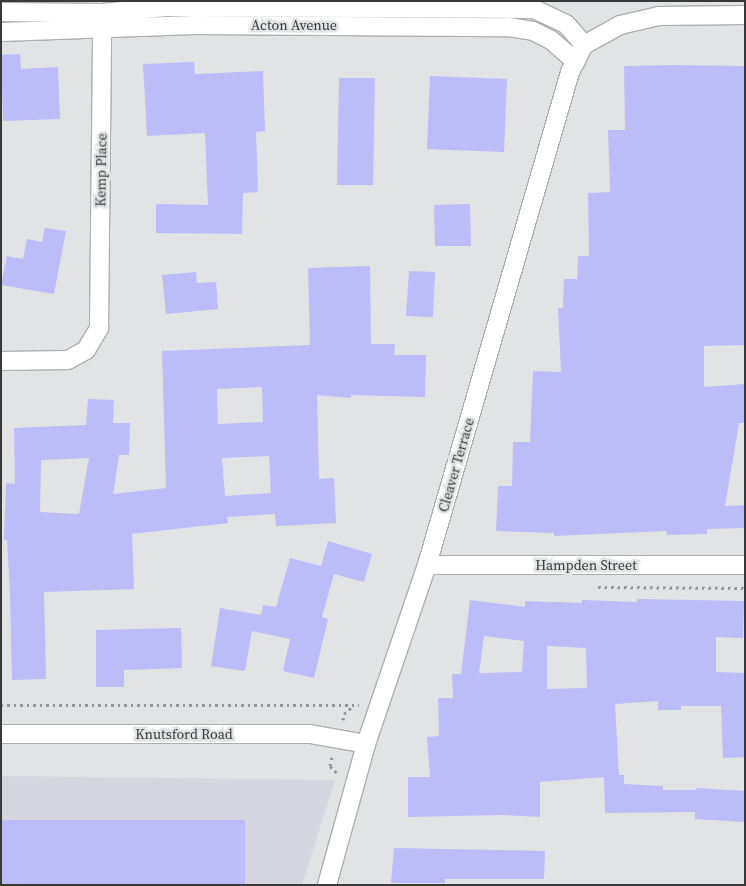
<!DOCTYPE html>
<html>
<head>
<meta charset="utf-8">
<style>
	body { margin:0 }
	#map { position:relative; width:746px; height:886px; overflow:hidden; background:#e2e3e5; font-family:"Source Serif 4",serif }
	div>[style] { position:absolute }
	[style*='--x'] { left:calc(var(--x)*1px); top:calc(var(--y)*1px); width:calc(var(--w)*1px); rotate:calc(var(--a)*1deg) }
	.built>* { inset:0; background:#d6d6e0 }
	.building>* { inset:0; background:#bcbcf9 }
	.path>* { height:3px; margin-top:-1.5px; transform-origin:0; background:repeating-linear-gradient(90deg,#949596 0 2.5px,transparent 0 6.5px) }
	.roads { filter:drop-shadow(1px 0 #afafb1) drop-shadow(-1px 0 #afafb1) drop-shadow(0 1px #afafb1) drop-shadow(0 -1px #afafb1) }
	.street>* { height:18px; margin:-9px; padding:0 9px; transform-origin:9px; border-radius:9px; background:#fff }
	span { translate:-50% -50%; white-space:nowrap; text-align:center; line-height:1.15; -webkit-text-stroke:5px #e2e3e5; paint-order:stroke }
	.street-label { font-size:14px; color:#39393a }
	.frame { position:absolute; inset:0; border:2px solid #39393a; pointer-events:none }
</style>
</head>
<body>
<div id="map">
	<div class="built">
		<i style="clip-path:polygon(1px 776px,335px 780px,302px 885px,1px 885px)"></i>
	</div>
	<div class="building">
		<i style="clip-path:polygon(20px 54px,21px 69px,58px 67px,60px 119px,3px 121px,1px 55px)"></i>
		<i style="clip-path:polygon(194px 62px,195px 74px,263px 71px,265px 131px,256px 132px,258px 192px,243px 193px,242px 234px,156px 233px,156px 204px,208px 205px,205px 133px,147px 136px,143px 64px)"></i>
		<i style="clip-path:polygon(673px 65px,745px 66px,745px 345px,704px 346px,704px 387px,745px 384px,745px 423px,739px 423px,725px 506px,745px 505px,745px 528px,707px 529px,707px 534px,667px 535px,666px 531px,554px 536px,554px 533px,496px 531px,498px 486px,512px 486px,513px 442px,530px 442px,533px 371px,561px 372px,558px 308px,563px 308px,564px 279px,577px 279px,578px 256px,589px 256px,588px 193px,610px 192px,608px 130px,625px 130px,624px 66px)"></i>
		<i style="clip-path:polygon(430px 76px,507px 79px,504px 152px,427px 149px)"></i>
		<i style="clip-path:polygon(339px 78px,375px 78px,373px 185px,337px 185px)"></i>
		<i style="clip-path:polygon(470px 204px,471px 246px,435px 246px,434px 205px)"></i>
		<i style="clip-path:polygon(45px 228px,66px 231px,54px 294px,1px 285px,7px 256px,23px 259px,27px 239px,42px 242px)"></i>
		<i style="clip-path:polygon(evenodd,370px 266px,371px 344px,395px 344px,394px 355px,426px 355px,425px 397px,351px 395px,351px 398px,317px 395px,319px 479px,334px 478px,336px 523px,276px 526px,275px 514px,227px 517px,228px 523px,132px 534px,134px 589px,44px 592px,46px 679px,12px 680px,10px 594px,7px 540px,4px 540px,6px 483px,15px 484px,14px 428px,86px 425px,88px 399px,114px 400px,113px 423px,130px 423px,129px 455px,119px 455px,113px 494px,166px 488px,162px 351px,310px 345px,308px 268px,370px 266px,262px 387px,263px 422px,218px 424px,217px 389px,262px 387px,370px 266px,269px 456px,271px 493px,225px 496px,222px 458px,269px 456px,370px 266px,89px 458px,79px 514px,40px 512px,41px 460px,89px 458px)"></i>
		<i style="clip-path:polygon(409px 271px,435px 272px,433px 317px,406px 316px)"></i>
		<i style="clip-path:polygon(196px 272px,197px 283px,216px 282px,218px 309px,166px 314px,162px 275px)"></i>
		<i style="clip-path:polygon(328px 541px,372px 554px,364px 582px,334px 574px,322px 617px,328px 619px,314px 678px,283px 671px,290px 639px,252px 631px,245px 671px,211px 666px,220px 608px,261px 615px,263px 605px,276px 607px,290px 558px,321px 566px)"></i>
		<i style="clip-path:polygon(evenodd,637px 599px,744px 601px,743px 638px,716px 637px,716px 672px,745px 673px,745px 757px,723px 758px,721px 706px,681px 706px,681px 710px,658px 710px,658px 701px,615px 704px,619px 775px,624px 775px,624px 784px,663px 786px,663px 790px,696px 790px,697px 788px,745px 791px,745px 822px,695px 819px,695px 812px,605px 813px,604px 777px,540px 782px,540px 817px,502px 815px,408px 817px,408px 777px,430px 777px,427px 737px,439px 736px,438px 698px,453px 698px,452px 674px,461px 674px,470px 600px,525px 607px,525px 601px,582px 603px,582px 600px,637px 602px,637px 599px,484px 636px,524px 641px,522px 672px,479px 673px,484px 636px,637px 599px,547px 646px,586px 648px,587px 688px,547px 689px,547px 646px)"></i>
		<i style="clip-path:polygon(181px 628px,182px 668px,124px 670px,124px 687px,96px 687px,96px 630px)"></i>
		<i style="clip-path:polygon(1px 820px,245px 820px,245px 885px,1px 885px)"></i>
		<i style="clip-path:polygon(394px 848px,545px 851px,544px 879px,445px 879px,445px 883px,391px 883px)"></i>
	</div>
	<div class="path">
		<i style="--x:598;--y:587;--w:147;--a:0.4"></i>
		<i style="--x:1;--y:705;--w:358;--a:0"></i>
		<i style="--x:343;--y:720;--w:6;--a:-81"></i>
		<i style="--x:344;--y:714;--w:13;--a:-42"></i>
		<i style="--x:332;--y:757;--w:9;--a:103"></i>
		<i style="--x:330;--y:766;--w:11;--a:45"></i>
	</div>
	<div class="roads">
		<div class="street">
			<i style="--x:1;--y:12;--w:101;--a:0.6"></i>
			<i style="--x:102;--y:13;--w:64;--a:-5.4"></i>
			<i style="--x:166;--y:7;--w:368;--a:0.3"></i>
			<i style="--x:534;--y:9;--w:35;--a:25"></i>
			<i style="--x:566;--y:24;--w:28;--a:49"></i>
			<i style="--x:1;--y:32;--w:194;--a:-2.1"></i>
			<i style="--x:195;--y:25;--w:313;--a:0.4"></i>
			<i style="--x:508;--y:27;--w:25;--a:9"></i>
			<i style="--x:533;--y:31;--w:20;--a:27"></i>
			<i style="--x:551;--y:40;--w:33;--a:41"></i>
			<i style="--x:584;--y:45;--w:41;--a:-29.1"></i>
			<i style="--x:620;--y:25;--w:39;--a:-13"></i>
			<i style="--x:658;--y:16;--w:87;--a:-0.7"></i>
			<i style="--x:1;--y:361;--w:67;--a:-0.9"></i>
			<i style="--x:68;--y:360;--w:21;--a:-29"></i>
			<i style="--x:86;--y:350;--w:26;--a:-59"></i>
			<i style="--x:99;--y:328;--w:310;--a:-89.4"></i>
			<i style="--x:427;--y:565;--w:318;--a:0"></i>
			<i style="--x:1;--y:734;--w:309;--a:0"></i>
			<i style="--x:310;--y:734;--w:57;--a:10.1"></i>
			<i style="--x:327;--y:885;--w:146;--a:-74.5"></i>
			<i style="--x:366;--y:744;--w:189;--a:-71.2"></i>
			<i style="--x:427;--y:565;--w:513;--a:-73.82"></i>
			<i style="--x:570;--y:72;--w:30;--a:-63"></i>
		</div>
	</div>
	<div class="street-label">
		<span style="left:294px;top:25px">Acton Avenue</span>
		<span style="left:101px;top:170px;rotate:-89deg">Kemp Place</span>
		<span style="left:456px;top:465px;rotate:-74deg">Cleaver Terrace</span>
		<span style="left:586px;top:565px">Hampden Street</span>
		<span style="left:184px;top:734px">Knutsford Road</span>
	</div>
	<div class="frame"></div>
</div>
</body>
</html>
